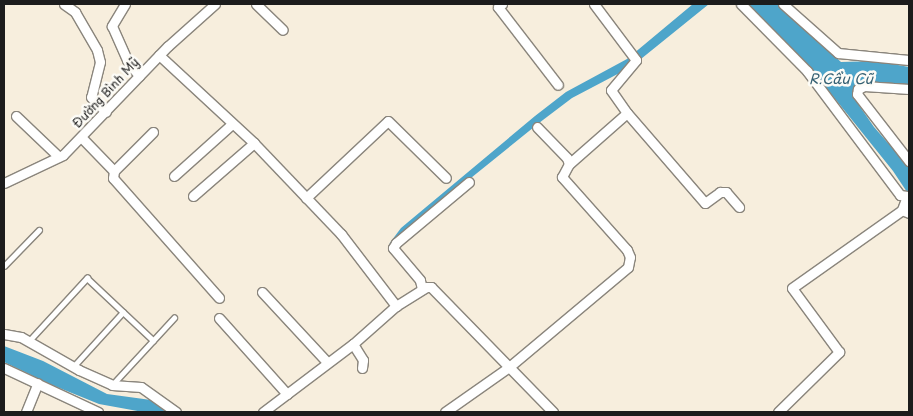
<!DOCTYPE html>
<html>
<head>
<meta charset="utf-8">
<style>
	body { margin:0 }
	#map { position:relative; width:913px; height:416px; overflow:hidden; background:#f7eedd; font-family:"Playpen Sans",sans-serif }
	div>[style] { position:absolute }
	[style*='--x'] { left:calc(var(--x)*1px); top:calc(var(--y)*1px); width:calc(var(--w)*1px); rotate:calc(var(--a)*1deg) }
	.water>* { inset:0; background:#4ea5ca }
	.roads { filter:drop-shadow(1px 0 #8a857c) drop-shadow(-1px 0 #8a857c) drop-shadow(0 1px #8a857c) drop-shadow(0 -1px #8a857c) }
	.service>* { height:4.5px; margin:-2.25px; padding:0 2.25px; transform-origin:2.25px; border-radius:2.25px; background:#fff }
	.minor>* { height:9px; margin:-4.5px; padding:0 4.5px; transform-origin:4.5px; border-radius:4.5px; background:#fff }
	span { translate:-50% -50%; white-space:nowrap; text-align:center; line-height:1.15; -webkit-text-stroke:5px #fdfcf7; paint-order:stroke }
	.street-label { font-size:12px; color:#1c1c1c }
	.water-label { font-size:14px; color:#356073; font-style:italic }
	.frame { position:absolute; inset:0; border:5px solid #1c1c1c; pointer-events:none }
</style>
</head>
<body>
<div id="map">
	<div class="water">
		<i style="clip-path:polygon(693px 4px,709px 4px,631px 67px,572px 98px,539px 123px,389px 244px,401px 228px,535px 116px,566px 92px,627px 59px)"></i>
		<i style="clip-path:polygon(748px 4px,777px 4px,841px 62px,876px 61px,909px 67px,909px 88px,856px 88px,854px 98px,874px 127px,909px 167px,909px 195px,893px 171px,828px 90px)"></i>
		<i style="clip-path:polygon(4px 346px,43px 361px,107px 394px,151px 400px,166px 412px,143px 412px,99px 404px,52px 385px,4px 362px)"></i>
	</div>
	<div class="roads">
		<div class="service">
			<i style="--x:4;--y:266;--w:50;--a:-45.8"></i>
			<i style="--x:29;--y:341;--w:86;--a:-47.4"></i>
			<i style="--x:87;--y:278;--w:91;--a:43.2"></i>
			<i style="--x:73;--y:367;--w:74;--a:-47.7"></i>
			<i style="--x:113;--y:384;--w:90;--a:-47.3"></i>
		</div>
		<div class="minor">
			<i style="--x:64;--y:4;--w:14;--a:36"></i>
			<i style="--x:75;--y:12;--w:44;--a:59.9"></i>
			<i style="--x:97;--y:50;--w:12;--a:76"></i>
			<i style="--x:100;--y:62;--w:36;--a:104"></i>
			<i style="--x:91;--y:97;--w:21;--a:45"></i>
			<i style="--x:125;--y:4;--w:26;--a:121"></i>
			<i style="--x:112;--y:26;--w:37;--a:66"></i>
			<i style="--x:127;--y:60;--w:20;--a:53"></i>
			<i style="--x:256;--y:4;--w:37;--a:44"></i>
			<i style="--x:502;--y:4;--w:5;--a:143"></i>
			<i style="--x:498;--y:7;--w:98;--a:52.4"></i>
			<i style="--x:741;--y:4;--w:94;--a:45.4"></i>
			<i style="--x:807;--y:71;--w:155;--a:53.1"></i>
			<i style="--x:900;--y:195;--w:7;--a:8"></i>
			<i style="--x:907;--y:196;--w:15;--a:110"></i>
			<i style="--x:902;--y:210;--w:8;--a:23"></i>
			<i style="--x:783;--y:4;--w:74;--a:41.7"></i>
			<i style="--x:838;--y:53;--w:71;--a:5.6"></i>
			<i style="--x:159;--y:55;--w:129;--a:42.8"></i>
			<i style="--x:254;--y:143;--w:126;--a:46.3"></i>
			<i style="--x:341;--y:234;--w:91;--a:52.6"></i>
			<i style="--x:909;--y:89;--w:45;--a:-176.2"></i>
			<i style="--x:864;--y:86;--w:7;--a:153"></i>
			<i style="--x:858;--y:89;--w:5;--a:101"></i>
			<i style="--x:857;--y:94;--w:85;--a:52.2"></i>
			<i style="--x:627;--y:113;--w:119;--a:49.1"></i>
			<i style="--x:705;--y:203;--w:19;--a:-36"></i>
			<i style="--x:720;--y:192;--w:6;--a:0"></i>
			<i style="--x:726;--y:192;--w:20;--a:49"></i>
			<i style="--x:16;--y:116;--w:59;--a:43.6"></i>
			<i style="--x:153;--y:132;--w:55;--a:135"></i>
			<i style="--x:114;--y:171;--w:7;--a:98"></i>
			<i style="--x:113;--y:178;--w:160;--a:48.5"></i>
			<i style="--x:81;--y:137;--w:47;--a:45.9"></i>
			<i style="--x:569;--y:164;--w:77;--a:-41.3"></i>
			<i style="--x:627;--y:113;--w:28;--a:-125"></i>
			<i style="--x:611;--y:90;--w:39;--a:-50"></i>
			<i style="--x:636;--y:60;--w:70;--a:-126.9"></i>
			<i style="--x:174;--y:176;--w:78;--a:-41.9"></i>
			<i style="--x:4;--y:183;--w:65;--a:-25.4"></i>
			<i style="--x:63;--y:155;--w:151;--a:-46.1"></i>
			<i style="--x:168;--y:46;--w:63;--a:-41.8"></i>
			<i style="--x:193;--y:196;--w:81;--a:-41"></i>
			<i style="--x:306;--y:198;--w:112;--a:-43.2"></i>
			<i style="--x:388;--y:121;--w:81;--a:44.5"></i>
			<i style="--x:422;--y:289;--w:9;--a:-103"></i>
			<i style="--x:420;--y:280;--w:42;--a:-130.2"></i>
			<i style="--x:393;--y:248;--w:6;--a:-59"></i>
			<i style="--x:396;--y:243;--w:95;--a:-39.9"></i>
			<i style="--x:262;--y:292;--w:96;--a:47.1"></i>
			<i style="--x:219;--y:318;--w:102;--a:48.2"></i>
			<i style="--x:4;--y:334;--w:17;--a:10"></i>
			<i style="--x:21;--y:337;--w:67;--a:29.6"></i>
			<i style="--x:79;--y:370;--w:36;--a:24"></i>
			<i style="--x:112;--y:385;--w:29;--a:4"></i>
			<i style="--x:141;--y:387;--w:43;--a:35.5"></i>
			<i style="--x:353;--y:344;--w:19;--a:58"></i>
			<i style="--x:363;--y:360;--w:8;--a:97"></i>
			<i style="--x:4;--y:368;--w:104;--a:25.1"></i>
			<i style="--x:26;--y:412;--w:31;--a:-68"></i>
			<i style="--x:263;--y:412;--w:113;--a:-37.1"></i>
			<i style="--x:353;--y:344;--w:57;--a:-41.5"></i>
			<i style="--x:396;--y:306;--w:36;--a:-32"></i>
			<i style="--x:427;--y:287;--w:4;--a:0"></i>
			<i style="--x:431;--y:287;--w:175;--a:45.7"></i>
			<i style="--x:445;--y:412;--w:78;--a:-35.1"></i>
			<i style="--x:509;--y:367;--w:155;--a:-40"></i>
			<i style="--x:628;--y:267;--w:10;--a:-79"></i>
			<i style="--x:630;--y:257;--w:8;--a:-113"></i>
			<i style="--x:627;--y:250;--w:98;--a:-131.7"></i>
			<i style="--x:562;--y:177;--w:15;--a:-62"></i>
			<i style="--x:569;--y:164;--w:6;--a:-108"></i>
			<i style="--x:567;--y:158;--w:43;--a:-134.1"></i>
			<i style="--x:778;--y:412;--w:86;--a:-44.5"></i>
			<i style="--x:839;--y:352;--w:79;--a:-126.3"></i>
			<i style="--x:792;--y:288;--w:135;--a:-35.3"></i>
		</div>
	</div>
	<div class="street-label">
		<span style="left:106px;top:93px;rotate:-47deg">Đường Bình Mỹ</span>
	</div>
	<div class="water-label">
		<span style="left:841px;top:79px">R.Cầu Cũ</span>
	</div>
	<div class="frame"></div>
</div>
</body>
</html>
